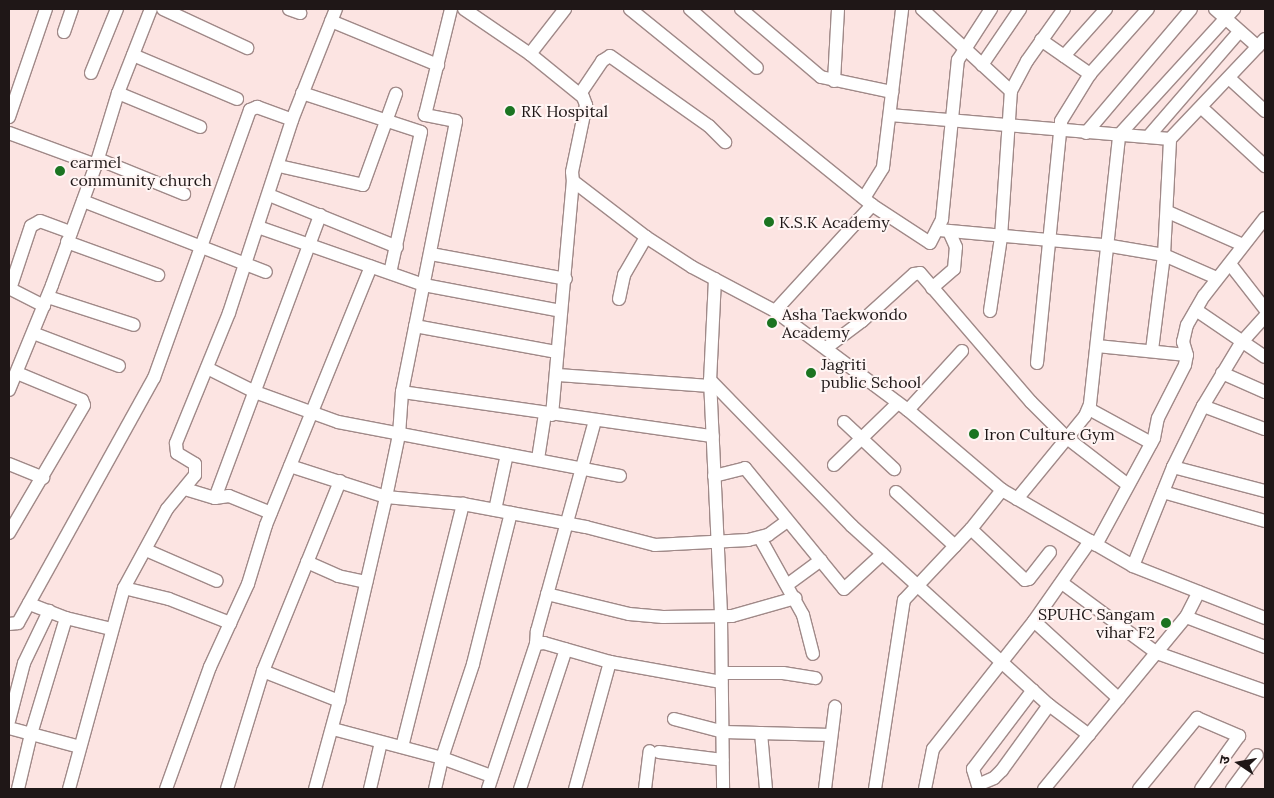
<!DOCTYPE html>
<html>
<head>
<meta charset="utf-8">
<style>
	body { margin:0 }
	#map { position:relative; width:1274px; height:798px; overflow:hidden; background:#fce4e2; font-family:Lora,"Noto Sans Devanagari",serif }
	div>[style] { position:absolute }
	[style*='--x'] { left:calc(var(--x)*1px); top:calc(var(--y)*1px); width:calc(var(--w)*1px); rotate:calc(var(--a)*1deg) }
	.roads { filter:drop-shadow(1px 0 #a08988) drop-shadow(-1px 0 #a08988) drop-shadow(0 1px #a08988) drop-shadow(0 -1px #a08988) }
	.minor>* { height:12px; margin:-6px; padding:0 6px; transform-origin:6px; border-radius:6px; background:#fff }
	.dots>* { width:14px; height:14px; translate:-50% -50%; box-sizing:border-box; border:2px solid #fff5f4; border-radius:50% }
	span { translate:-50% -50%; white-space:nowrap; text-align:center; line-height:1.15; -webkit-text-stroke:4px #fff5f4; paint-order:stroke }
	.poi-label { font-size:16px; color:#1f1717 }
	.left { translate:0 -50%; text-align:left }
	.right { translate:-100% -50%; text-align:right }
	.frame { position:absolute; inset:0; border:10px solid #1f1717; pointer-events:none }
	.north { position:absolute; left:1214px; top:738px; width:50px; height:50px; -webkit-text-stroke:4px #fff5f4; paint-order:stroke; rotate:282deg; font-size:14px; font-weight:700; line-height:20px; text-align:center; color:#1f1717 }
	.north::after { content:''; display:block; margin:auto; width:18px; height:22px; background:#1f1717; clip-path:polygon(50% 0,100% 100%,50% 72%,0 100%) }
</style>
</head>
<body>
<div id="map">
	<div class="roads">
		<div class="minor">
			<i style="--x:163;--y:9;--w:93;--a:24.9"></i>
			<i style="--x:289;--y:9;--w:12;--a:20"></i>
			<i style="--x:464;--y:9;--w:80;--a:34.3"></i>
			<i style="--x:530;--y:54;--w:68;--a:39.1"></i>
			<i style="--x:583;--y:97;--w:9;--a:69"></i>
			<i style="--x:586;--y:105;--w:68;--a:101.8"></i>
			<i style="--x:572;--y:172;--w:9;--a:84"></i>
			<i style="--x:573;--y:181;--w:92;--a:37.5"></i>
			<i style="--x:646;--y:237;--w:55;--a:33.1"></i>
			<i style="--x:692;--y:267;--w:94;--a:27.9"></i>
			<i style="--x:775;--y:311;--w:166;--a:36.7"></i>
			<i style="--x:908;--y:410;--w:123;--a:40.4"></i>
			<i style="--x:1002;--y:490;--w:151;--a:30.1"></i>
			<i style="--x:1133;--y:566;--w:142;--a:21.5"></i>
			<i style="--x:630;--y:9;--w:311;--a:39"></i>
			<i style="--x:872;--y:205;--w:69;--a:33.2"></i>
			<i style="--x:930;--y:243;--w:27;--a:-63"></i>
			<i style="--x:942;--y:219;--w:160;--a:-84.3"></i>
			<i style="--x:958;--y:60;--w:61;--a:-57.1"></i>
			<i style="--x:690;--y:9;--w:89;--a:41.4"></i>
			<i style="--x:741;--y:9;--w:105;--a:40.4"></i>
			<i style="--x:821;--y:77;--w:73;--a:11.9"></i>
			<i style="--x:922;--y:9;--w:121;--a:42.7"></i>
			<i style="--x:1215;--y:9;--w:57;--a:41.5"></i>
			<i style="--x:331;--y:21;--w:116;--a:22.4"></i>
			<i style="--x:64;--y:32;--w:24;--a:-71"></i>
			<i style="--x:1041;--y:40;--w:60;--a:34.8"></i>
			<i style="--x:530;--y:54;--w:57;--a:-52.1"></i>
			<i style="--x:133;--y:55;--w:113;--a:22.9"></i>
			<i style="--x:1064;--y:56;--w:63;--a:-48.2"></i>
			<i style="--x:982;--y:65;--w:68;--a:-55.8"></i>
			<i style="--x:91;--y:73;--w:69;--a:-67.9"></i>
			<i style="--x:1229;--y:78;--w:49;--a:42.5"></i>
			<i style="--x:834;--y:81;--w:72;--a:-86.8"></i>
			<i style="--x:118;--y:93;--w:89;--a:22.5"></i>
			<i style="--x:302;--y:93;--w:125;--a:18.1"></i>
			<i style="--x:421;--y:132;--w:144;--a:102.4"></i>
			<i style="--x:580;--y:94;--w:40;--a:-56"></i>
			<i style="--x:602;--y:61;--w:9;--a:-32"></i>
			<i style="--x:610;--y:56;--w:121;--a:35.3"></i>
			<i style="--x:709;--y:126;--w:23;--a:45"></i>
			<i style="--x:1202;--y:108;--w:86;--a:42.6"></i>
			<i style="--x:890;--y:115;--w:281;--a:4.9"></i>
			<i style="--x:1170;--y:139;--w:138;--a:-46.5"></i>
			<i style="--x:9;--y:117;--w:114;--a:-71.1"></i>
			<i style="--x:9;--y:133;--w:93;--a:20.2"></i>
			<i style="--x:1086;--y:133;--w:162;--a:-49.7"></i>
			<i style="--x:1148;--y:137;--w:139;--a:-49.1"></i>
			<i style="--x:98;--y:159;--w:93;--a:22.1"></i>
			<i style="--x:279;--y:166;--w:86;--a:12.7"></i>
			<i style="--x:363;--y:185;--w:97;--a:-70.1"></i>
			<i style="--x:269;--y:195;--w:138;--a:22.1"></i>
			<i style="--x:864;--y:198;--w:36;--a:-58"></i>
			<i style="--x:883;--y:167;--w:159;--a:-83.1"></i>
			<i style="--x:83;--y:201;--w:196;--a:21.2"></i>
			<i style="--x:1168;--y:212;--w:82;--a:23.7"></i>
			<i style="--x:258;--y:227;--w:176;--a:19.3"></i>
			<i style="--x:424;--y:285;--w:139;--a:10.7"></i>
			<i style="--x:939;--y:230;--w:167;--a:5.2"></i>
			<i style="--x:1105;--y:245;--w:60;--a:9.6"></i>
			<i style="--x:1164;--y:255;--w:58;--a:23.5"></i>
			<i style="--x:67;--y:242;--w:97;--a:19.9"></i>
			<i style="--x:431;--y:254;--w:137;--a:10.5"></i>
			<i style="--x:1230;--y:264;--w:57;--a:52.1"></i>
			<i style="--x:715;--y:279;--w:101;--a:92.8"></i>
			<i style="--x:710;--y:380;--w:237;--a:87.3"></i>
			<i style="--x:721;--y:617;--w:172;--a:89.3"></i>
			<i style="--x:932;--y:288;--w:29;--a:-41"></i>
			<i style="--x:954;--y:269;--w:22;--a:-85"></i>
			<i style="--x:956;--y:247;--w:17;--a:-114"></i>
			<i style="--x:48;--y:297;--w:90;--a:18"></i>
			<i style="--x:619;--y:299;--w:25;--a:-78"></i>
			<i style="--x:624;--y:275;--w:44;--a:-59.9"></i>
			<i style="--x:44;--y:306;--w:38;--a:-153"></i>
			<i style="--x:10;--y:289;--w:66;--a:-71.6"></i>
			<i style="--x:31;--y:226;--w:10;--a:-29"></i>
			<i style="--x:40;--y:221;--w:33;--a:20"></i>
			<i style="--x:1196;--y:310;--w:83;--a:34.3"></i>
			<i style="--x:775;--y:311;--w:144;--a:-47.5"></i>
			<i style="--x:990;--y:311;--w:75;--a:-81.5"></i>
			<i style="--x:1001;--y:237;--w:146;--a:-86.1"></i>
			<i style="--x:1011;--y:91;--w:34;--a:-62"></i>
			<i style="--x:1027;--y:61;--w:64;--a:-54.6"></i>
			<i style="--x:415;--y:326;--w:143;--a:10.4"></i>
			<i style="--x:33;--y:333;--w:92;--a:21"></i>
			<i style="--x:1097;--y:346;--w:90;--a:5.7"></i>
			<i style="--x:826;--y:348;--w:45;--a:-36.9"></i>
			<i style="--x:862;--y:321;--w:70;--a:-42.1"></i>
			<i style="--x:914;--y:274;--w:6;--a:-9"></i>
			<i style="--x:920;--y:273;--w:170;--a:49.3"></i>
			<i style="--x:1031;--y:402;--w:51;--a:45"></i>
			<i style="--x:1067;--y:438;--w:77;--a:37.6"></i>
			<i style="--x:1152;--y:350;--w:96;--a:-82.8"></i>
			<i style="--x:1164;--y:255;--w:116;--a:-87"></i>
			<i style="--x:1037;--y:363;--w:243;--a:-84.3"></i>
			<i style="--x:1061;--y:121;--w:55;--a:-58.3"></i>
			<i style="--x:1090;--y:74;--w:87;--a:-48.3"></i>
			<i style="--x:207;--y:368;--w:54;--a:26.6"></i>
			<i style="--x:255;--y:392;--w:88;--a:19.9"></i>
			<i style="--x:338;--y:422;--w:287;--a:10.8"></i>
			<i style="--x:1222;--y:373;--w:47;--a:23.8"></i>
			<i style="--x:557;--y:375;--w:154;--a:4.1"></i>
			<i style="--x:710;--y:380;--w:204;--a:45.8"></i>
			<i style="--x:852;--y:526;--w:266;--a:42.3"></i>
			<i style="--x:1049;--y:705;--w:50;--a:36.9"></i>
			<i style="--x:9;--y:390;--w:113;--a:-67.7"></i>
			<i style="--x:52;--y:285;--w:128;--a:-69.9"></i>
			<i style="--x:96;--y:165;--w:75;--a:-73"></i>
			<i style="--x:118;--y:93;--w:90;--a:-68.6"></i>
			<i style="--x:402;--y:392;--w:314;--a:8.1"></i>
			<i style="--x:1203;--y:406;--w:66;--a:20.4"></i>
			<i style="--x:1089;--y:409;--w:71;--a:28.7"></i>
			<i style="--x:908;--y:410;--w:80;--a:-47.5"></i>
			<i style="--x:552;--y:415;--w:235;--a:-84.9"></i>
			<i style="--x:844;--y:422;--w:69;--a:43.2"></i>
			<i style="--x:538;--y:459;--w:46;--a:-81.2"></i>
			<i style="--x:9;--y:464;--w:37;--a:22"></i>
			<i style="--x:834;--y:465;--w:89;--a:-44.1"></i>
			<i style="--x:290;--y:466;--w:101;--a:17.9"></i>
			<i style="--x:386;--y:497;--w:77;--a:5.2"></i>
			<i style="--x:463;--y:504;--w:125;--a:10.6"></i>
			<i style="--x:586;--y:527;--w:71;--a:14.6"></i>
			<i style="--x:655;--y:545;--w:93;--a:-3.1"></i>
			<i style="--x:748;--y:540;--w:21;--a:-14"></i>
			<i style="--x:768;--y:535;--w:24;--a:-36"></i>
			<i style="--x:1173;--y:467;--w:95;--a:14.6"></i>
			<i style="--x:714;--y:476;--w:32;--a:-14"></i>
			<i style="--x:745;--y:468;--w:156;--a:50.7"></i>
			<i style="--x:844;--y:589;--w:52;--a:-42.6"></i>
			<i style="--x:185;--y:489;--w:31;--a:17"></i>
			<i style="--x:215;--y:498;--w:302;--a:-69.6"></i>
			<i style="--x:896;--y:492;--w:80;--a:42.5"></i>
			<i style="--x:1163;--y:492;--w:106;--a:15.9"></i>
			<i style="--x:215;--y:498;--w:14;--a:-8"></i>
			<i style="--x:229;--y:496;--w:45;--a:22"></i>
			<i style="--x:1017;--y:499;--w:107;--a:-50.7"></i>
			<i style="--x:1085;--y:416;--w:13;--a:-67"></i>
			<i style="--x:1090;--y:404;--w:271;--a:-83.8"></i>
			<i style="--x:1119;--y:135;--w:171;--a:-47.6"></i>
			<i style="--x:495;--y:510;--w:57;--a:-77.9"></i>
			<i style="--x:971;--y:529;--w:74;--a:43.4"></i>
			<i style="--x:1025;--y:580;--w:4;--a:-14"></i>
			<i style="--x:1029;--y:579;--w:34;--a:-52"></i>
			<i style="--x:9;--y:533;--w:148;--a:-59.6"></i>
			<i style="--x:84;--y:405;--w:5;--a:-112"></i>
			<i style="--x:82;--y:400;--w:70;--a:-157.4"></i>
			<i style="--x:760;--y:538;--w:88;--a:60.8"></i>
			<i style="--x:803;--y:615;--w:40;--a:75.6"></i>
			<i style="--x:1096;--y:545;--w:122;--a:-61.5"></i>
			<i style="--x:1154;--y:438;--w:20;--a:-79"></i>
			<i style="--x:1158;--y:418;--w:59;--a:-63"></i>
			<i style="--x:1185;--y:365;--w:10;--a:-79"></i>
			<i style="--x:1187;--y:355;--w:14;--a:-107"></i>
			<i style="--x:1183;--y:342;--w:17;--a:-77"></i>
			<i style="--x:1187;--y:325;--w:34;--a:-60"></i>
			<i style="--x:1204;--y:296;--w:99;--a:-52"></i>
			<i style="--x:146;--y:550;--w:77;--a:23.6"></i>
			<i style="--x:307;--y:562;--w:34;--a:24"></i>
			<i style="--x:338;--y:576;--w:29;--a:12"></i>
			<i style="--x:1133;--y:566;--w:107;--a:-68"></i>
			<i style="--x:1173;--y:467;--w:68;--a:-63.8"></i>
			<i style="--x:1203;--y:406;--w:74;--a:-58.9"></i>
			<i style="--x:1241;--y:343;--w:36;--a:-48"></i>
			<i style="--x:1062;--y:583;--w:118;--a:36.4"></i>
			<i style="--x:1157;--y:653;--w:114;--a:19.4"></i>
			<i style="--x:787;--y:585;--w:42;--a:-36.3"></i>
			<i style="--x:124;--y:588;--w:46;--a:13.7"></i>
			<i style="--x:169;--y:599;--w:66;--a:21.5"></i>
			<i style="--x:547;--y:594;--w:84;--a:13.7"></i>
			<i style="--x:629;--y:614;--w:34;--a:5"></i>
			<i style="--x:663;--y:617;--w:69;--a:-0.8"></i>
			<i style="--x:732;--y:616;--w:66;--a:-15.9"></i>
			<i style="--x:1186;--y:617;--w:28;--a:-63"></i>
			<i style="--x:66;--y:618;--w:46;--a:13.7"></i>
			<i style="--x:1034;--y:621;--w:115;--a:42.5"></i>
			<i style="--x:9;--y:624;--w:9;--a:-6"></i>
			<i style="--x:18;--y:623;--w:280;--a:-61"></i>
			<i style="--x:154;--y:378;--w:285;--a:-70.3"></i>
			<i style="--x:250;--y:110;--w:8;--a:-23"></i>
			<i style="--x:257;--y:107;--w:37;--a:20"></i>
			<i style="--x:536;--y:644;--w:13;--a:-86"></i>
			<i style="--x:537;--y:631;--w:218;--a:-74.6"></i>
			<i style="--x:263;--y:671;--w:82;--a:21.5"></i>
			<i style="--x:722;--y:673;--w:61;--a:0"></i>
			<i style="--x:783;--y:673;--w:33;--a:9"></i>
			<i style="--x:674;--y:719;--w:52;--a:14.6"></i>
			<i style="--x:724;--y:732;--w:107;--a:1.6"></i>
			<i style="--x:9;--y:721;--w:60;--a:-75.5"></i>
			<i style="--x:24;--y:663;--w:58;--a:-64.3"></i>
			<i style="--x:9;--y:728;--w:73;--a:15"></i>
			<i style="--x:333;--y:729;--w:113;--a:14.9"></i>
			<i style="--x:442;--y:758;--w:52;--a:20.2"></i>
			<i style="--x:761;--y:733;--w:56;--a:84.9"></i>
			<i style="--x:402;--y:747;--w:251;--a:-75.9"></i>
			<i style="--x:659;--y:752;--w:64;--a:7.1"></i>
			<i style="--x:980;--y:784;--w:15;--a:-23"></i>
			<i style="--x:994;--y:778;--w:11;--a:-45"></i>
			<i style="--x:1002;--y:770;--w:80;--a:-54.1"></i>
			<i style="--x:18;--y:789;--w:57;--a:-76.7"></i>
			<i style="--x:31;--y:734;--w:121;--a:-73.2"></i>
			<i style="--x:66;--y:618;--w:40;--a:-159"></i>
			<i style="--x:69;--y:789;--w:208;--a:-74.7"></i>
			<i style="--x:124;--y:588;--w:90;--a:-61.4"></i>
			<i style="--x:167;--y:509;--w:44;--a:-50.5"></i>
			<i style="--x:195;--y:475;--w:11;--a:-90"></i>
			<i style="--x:195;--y:464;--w:21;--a:-149"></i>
			<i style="--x:177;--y:453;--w:10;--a:-96"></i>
			<i style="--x:176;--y:443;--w:140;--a:-67.8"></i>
			<i style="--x:229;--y:313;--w:203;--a:-71.9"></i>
			<i style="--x:292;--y:120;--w:119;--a:-68.4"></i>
			<i style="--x:166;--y:789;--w:130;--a:-70.2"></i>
			<i style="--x:210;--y:667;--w:91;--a:-65.4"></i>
			<i style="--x:248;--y:584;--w:62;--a:-73"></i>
			<i style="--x:266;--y:525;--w:279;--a:-67.9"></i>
			<i style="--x:227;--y:789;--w:123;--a:-73"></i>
			<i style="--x:263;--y:671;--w:205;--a:-67.9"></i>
			<i style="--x:315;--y:789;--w:91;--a:-74.7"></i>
			<i style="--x:339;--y:701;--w:209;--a:-77"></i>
			<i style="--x:386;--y:497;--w:63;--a:-78.2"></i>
			<i style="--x:399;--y:435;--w:43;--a:-86"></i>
			<i style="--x:402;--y:392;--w:276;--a:-78.7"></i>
			<i style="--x:456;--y:121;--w:32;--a:-169"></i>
			<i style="--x:425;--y:115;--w:109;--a:-76.2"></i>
			<i style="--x:370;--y:789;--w:48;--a:-76.8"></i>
			<i style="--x:435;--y:789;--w:32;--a:-77"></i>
			<i style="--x:442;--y:758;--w:99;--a:-71.7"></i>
			<i style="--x:473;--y:664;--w:156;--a:-75.9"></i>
			<i style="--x:488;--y:789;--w:153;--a:-71.7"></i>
			<i style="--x:536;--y:644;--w:8;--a:-7"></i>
			<i style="--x:544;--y:643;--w:69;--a:16.1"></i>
			<i style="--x:610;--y:662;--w:113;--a:10.2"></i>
			<i style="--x:520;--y:789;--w:147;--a:-71.8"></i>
			<i style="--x:575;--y:789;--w:132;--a:-74.6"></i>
			<i style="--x:645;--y:789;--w:38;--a:-83"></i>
			<i style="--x:825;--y:789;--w:83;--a:-83"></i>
			<i style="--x:875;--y:789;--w:191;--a:-81.3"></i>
			<i style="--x:904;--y:600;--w:98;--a:-46.7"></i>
			<i style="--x:971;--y:529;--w:50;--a:-51.5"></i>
			<i style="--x:925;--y:789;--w:41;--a:-78.7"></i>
			<i style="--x:933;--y:749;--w:163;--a:-51.7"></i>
			<i style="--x:1034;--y:621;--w:98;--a:-55"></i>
			<i style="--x:979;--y:789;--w:21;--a:-107"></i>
			<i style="--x:973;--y:769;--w:99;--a:-52.8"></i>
			<i style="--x:1044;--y:789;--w:223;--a:-50.5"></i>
			<i style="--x:1186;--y:617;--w:85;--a:20.8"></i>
			<i style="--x:1139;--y:789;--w:92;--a:-50.8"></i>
			<i style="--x:1197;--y:718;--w:46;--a:23.2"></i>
			<i style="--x:1239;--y:736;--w:65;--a:125.6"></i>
			<i style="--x:1232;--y:789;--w:42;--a:-53.7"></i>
		</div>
	</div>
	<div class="dots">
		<i style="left:510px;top:111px;background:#1b7421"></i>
		<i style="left:60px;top:171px;background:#1b7421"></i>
		<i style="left:769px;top:222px;background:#1b7421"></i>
		<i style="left:772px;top:323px;background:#1b7421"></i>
		<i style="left:811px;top:373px;background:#1b7421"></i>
		<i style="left:974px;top:434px;background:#1b7421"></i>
		<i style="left:1166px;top:623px;background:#1b7421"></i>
	</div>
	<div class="poi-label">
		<span class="left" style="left:521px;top:111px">RK Hospital</span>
		<span class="left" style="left:70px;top:171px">carmel<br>community church</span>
		<span class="left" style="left:779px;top:222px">K.S.K Academy</span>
		<span class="left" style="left:782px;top:323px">Asha Taekwondo<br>Academy</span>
		<span class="left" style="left:821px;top:373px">Jagriti<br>public School</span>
		<span class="left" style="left:984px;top:434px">Iron Culture Gym</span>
		<span class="right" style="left:1155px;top:623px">SPUHC Sangam<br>vihar F2</span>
	</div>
	<div class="frame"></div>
	<div class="north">उ</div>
</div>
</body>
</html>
